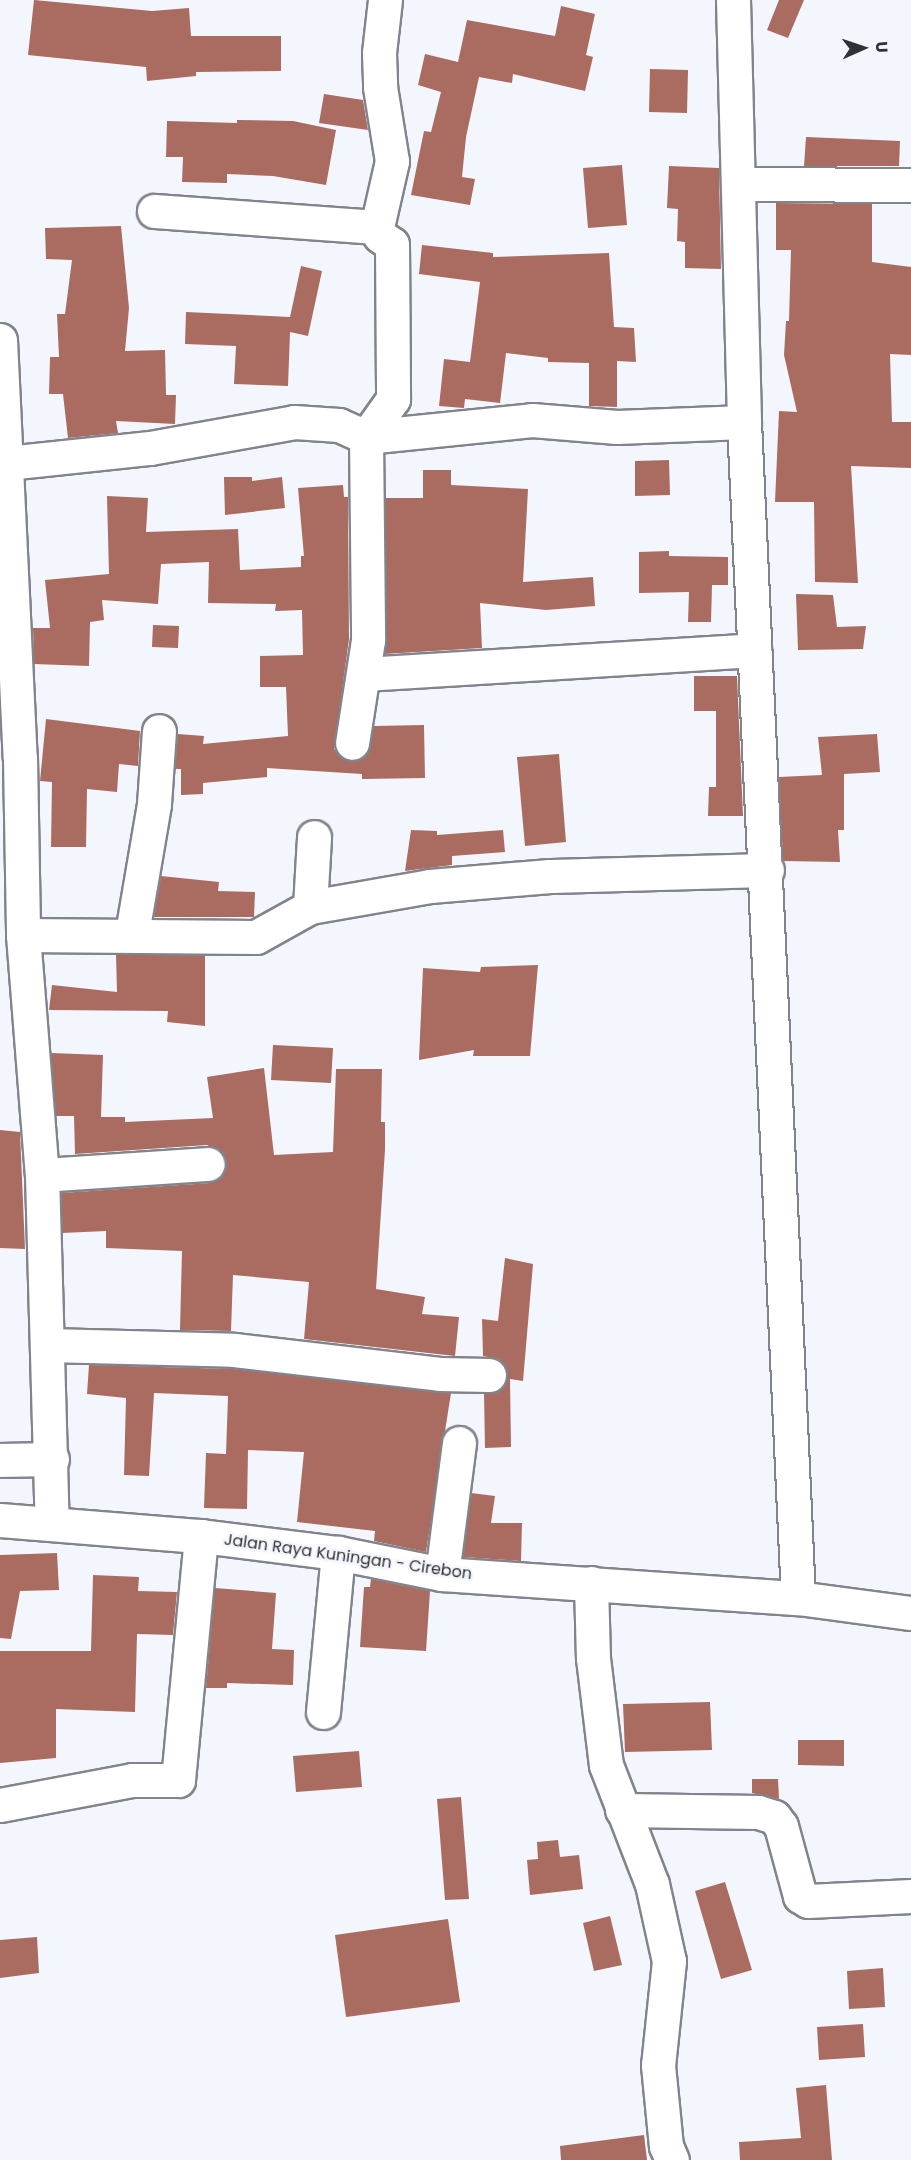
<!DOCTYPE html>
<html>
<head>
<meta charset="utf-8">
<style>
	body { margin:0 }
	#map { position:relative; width:911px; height:2160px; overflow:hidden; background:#f4f6fd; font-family:Poppins,sans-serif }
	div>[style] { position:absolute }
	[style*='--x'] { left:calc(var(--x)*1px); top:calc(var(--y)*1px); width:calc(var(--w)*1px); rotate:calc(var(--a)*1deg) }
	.building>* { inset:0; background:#aa6b61 }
	.roads { filter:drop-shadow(2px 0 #82848c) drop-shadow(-2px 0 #82848c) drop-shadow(0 2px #82848c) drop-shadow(0 -2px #82848c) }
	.minor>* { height:33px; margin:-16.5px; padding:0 16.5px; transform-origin:16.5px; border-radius:16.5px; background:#fff }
	.highway>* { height:33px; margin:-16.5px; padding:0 16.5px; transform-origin:16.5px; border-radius:16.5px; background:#fff }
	span { translate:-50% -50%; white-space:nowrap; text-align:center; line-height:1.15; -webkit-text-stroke:5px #f4f6fd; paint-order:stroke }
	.street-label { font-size:16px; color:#313135 }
	.north { position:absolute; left:833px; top:18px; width:60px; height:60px; -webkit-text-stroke:4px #f4f6fd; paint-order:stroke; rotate:87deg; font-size:16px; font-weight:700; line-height:24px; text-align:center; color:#313135 }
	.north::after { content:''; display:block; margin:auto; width:21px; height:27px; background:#313135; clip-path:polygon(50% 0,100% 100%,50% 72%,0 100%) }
</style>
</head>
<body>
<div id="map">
	<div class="building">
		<i style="clip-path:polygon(34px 0,152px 11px,189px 8px,191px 36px,281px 36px,281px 71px,196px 72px,196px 76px,147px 81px,146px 67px,28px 55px)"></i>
		<i style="clip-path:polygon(779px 0,804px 0,788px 38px,767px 30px)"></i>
		<i style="clip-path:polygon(561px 6px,595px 14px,586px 55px,593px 57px,585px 91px,513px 74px,512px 83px,479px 77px,466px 137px,462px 177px,475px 179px,470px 205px,411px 195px,424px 131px,431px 132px,441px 92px,418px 85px,425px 54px,458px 62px,467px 20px,555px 36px)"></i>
		<i style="clip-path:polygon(650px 69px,688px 70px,687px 113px,649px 112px)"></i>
		<i style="clip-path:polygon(324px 94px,363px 100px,368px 130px,319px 123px)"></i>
		<i style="clip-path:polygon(237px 120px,293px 121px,336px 130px,326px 185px,273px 176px,227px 174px,227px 183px,182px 182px,183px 157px,166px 157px,167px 121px,237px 123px)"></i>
		<i style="clip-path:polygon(806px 137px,900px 141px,899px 166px,804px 166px)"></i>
		<i style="clip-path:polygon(622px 165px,627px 225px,588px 228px,583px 168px)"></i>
		<i style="clip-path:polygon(669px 166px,719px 168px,721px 269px,685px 268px,685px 242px,677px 241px,678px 209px,667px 208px)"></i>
		<i style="clip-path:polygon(776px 203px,872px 204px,872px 262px,911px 267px,911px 355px,890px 354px,892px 422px,911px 422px,911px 468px,851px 466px,858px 583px,815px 582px,814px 502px,775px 502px,779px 411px,797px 412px,784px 355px,786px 321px,789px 321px,791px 250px,776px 250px)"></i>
		<i style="clip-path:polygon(121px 226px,129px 308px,125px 351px,165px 350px,166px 395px,176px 395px,175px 424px,116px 421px,118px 433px,68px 438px,63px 394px,49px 394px,50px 357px,59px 357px,57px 314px,65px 314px,72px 260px,46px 259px,45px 228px)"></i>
		<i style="clip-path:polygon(422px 245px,493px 253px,493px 257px,609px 253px,614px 327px,634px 328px,636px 362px,617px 361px,617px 407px,589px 406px,589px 363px,548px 362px,548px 358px,506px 353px,500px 403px,465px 399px,464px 408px,439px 406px,444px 359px,470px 362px,480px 282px,419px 274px)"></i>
		<i style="clip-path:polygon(301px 266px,322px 271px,308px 336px,290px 332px,288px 386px,234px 384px,236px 346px,185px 344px,186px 312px,290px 317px)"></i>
		<i style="clip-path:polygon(669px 460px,670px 495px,635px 496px,635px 461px)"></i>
		<i style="clip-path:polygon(423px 470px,451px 470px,451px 485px,528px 489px,523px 582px,593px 577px,595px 606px,546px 610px,480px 603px,482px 648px,385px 654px,385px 498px,423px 498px)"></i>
		<i style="clip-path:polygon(224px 477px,252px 477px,252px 481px,282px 477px,285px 508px,225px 515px)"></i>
		<i style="clip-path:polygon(343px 485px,344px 497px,348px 497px,349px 639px,334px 749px,341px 758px,358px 761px,367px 754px,374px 726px,424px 725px,425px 778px,362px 779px,362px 774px,267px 768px,267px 777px,203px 783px,203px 794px,181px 795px,181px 769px,175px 769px,178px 734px,204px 736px,203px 744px,288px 736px,286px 687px,260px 687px,260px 656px,303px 655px,302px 610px,275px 611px,276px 604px,208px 603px,209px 562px,161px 564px,158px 604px,102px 600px,104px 620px,90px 622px,89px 666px,34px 664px,33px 628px,50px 628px,45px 580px,109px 574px,107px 496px,148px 498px,146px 532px,238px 529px,240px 570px,301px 567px,301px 556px,304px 556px,298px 488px)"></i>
		<i style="clip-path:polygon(669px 551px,669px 556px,728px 557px,728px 585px,712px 585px,711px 622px,688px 622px,689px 592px,639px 593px,639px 552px)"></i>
		<i style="clip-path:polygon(796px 594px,833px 595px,837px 627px,866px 626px,863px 649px,798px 650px)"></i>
		<i style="clip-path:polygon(153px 625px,179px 626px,178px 648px,152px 647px)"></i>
		<i style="clip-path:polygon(694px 676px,737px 676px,743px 816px,708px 816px,709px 787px,716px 787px,716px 711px,694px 711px)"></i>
		<i style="clip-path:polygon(46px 719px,140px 731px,138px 766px,119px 764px,117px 792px,87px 789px,86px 847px,51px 847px,52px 782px,40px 781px)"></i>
		<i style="clip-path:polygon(877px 734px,880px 772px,844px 774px,844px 830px,838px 830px,840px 862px,783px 861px,779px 777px,822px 775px,818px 737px)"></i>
		<i style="clip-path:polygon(559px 754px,566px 842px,525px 846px,517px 757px)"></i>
		<i style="clip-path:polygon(411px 830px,437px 831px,437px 835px,503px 830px,505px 852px,452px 856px,452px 865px,405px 871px)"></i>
		<i style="clip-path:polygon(161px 876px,219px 882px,218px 891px,255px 892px,254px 917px,154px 917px)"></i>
		<i style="clip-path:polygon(116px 955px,205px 955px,205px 1026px,167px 1022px,168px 1011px,49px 1010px,52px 985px,117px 992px)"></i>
		<i style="clip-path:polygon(538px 965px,530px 1056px,473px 1056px,474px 1050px,419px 1060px,423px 968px,480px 972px,481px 967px)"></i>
		<i style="clip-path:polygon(273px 1045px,333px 1048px,331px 1083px,271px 1080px)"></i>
		<i style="clip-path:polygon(51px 1053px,103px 1055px,101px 1117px,125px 1117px,125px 1122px,213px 1118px,207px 1077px,264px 1068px,274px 1155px,333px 1152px,336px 1069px,382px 1069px,381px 1122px,385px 1122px,385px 1150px,376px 1289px,425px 1297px,422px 1314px,459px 1317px,455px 1356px,304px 1339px,309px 1282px,233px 1275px,231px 1331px,180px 1330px,182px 1251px,106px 1248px,106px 1231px,62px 1233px,61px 1193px,210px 1183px,225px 1172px,224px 1154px,207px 1145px,75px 1154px,74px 1116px,56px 1116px)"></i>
		<i style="clip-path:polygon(0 1130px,20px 1132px,25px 1249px,0 1248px)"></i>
		<i style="clip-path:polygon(505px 1258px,533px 1264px,523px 1381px,510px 1379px,511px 1447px,485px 1448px,484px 1394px,499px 1391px,508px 1375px,499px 1359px,483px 1356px,482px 1319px,498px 1321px)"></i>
		<i style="clip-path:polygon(89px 1365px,233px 1369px,451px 1393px,426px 1552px,374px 1541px,375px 1531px,297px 1522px,304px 1452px,248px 1450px,247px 1509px,204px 1508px,206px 1453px,226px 1454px,228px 1396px,154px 1393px,149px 1476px,124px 1475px,126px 1398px,87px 1394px)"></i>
		<i style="clip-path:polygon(471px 1493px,495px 1496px,491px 1523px,522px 1523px,521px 1561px,463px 1557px)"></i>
		<i style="clip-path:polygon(57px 1553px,59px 1590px,20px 1591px,11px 1639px,0 1638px,0 1555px)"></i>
		<i style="clip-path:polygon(93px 1575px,139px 1577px,138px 1591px,177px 1592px,173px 1635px,137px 1634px,135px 1712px,56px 1709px,56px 1758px,0 1763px,0 1651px,91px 1651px)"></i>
		<i style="clip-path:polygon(371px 1579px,430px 1591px,426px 1651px,360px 1647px,364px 1587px,370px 1587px)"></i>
		<i style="clip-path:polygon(215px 1588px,276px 1593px,272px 1649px,294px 1650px,293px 1685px,227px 1683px,227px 1688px,206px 1688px)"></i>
		<i style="clip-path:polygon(710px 1702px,712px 1750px,625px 1752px,623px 1704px)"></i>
		<i style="clip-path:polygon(798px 1740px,844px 1740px,844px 1766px,798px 1765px)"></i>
		<i style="clip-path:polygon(359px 1751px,362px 1787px,296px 1792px,293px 1756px)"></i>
		<i style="clip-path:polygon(752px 1779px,778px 1779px,779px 1799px,752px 1793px)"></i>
		<i style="clip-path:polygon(461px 1797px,469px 1899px,445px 1900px,437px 1799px)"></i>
		<i style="clip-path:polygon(558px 1840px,560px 1857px,579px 1855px,583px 1889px,530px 1895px,527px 1860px,538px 1859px,537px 1842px)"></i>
		<i style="clip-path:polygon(725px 1882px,752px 1970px,721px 1979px,695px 1891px)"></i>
		<i style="clip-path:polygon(610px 1916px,622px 1965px,594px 1971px,583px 1923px)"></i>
		<i style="clip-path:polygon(448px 1919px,460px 2002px,346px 2017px,335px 1935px)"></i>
		<i style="clip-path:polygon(37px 1937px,39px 1973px,0 1978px,0 1940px)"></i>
		<i style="clip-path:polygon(883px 1968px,885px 2007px,849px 2009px,847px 1971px)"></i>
		<i style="clip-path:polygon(863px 2024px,865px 2057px,819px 2060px,817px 2027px)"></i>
		<i style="clip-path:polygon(826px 2085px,832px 2160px,740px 2160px,739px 2142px,801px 2138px,796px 2088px)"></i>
		<i style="clip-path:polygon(644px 2135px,647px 2160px,561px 2160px,560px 2146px)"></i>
	</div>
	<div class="roads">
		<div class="minor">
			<i style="--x:385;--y:0;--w:53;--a:96.5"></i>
			<i style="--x:379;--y:53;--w:34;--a:88"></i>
			<i style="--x:380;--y:87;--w:75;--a:80.8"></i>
			<i style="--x:392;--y:161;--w:68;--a:102.8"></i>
			<i style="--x:377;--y:227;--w:9;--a:72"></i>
			<i style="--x:380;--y:236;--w:14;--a:34"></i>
			<i style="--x:392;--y:244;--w:155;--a:89.6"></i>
			<i style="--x:393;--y:399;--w:47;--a:125.4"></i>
			<i style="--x:366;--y:437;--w:167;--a:-5.8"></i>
			<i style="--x:532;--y:420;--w:85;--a:4.7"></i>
			<i style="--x:617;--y:427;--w:127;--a:-2.3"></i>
			<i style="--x:733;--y:0;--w:422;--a:88.5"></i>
			<i style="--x:744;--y:422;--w:1177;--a:87.37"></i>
			<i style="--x:738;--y:184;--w:173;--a:0.3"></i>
			<i style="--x:154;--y:211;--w:224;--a:4.1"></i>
			<i style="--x:0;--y:340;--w:418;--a:87.3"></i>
			<i style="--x:20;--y:758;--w:177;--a:89"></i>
			<i style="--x:23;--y:935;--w:241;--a:85.5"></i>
			<i style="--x:42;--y:1175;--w:348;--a:88.4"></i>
			<i style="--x:7;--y:463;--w:144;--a:-6"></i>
			<i style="--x:150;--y:448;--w:146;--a:-10.2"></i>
			<i style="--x:294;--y:422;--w:45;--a:3.8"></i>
			<i style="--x:339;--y:425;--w:30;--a:24"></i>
			<i style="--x:366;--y:437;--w:203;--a:89.4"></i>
			<i style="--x:368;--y:640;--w:104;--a:98.8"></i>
			<i style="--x:364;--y:674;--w:391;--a:-3.5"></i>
			<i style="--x:310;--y:907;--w:70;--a:-86.7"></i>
			<i style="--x:132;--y:933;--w:131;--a:-80.3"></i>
			<i style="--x:154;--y:804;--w:73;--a:-86.1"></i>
			<i style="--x:23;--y:935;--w:233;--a:0.5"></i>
			<i style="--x:256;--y:937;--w:62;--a:-29.1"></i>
			<i style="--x:310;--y:907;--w:122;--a:-9.9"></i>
			<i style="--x:430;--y:886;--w:120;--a:-4.8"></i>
			<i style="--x:550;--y:876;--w:217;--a:-1.6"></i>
			<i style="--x:42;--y:1175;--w:166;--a:-3.8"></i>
			<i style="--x:48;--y:1345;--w:186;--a:1.5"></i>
			<i style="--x:234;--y:1350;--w:207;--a:6.6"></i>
			<i style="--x:440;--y:1374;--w:49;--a:1.2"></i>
			<i style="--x:0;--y:1460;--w:52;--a:-1.1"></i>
			<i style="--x:442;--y:1574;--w:132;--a:-82.6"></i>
			<i style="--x:591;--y:1583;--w:75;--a:88.5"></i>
			<i style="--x:593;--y:1658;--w:108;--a:83.1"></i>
			<i style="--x:606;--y:1765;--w:128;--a:68.9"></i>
			<i style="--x:652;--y:1884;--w:79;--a:77.6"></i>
			<i style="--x:669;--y:1961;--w:105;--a:96"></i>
			<i style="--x:658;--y:2065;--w:81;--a:84.4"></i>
			<i style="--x:666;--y:2146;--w:15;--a:67"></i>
			<i style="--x:323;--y:1712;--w:160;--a:-84.6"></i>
			<i style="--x:0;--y:1805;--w:134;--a:-10.7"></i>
			<i style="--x:132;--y:1780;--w:46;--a:0"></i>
			<i style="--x:178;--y:1780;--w:245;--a:-84.6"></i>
			<i style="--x:622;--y:1810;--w:136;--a:0.8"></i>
			<i style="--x:758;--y:1812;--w:17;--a:17"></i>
			<i style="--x:774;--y:1817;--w:11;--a:52"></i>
			<i style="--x:781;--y:1826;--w:73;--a:74.8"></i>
			<i style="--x:800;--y:1896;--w:9;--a:32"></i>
			<i style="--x:808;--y:1901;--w:103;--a:-2.8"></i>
		</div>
		<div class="highway">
			<i style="--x:0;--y:1520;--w:202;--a:4.6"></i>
			<i style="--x:201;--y:1536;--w:138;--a:7.1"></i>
			<i style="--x:338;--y:1553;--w:106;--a:11.4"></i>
			<i style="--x:442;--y:1574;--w:357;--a:3.9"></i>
			<i style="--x:798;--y:1598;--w:114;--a:7.6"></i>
		</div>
	</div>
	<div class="street-label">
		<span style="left:348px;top:1557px;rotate:8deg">Jalan Raya Kuningan - Cirebon</span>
	</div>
	<div class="north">U</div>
</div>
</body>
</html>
